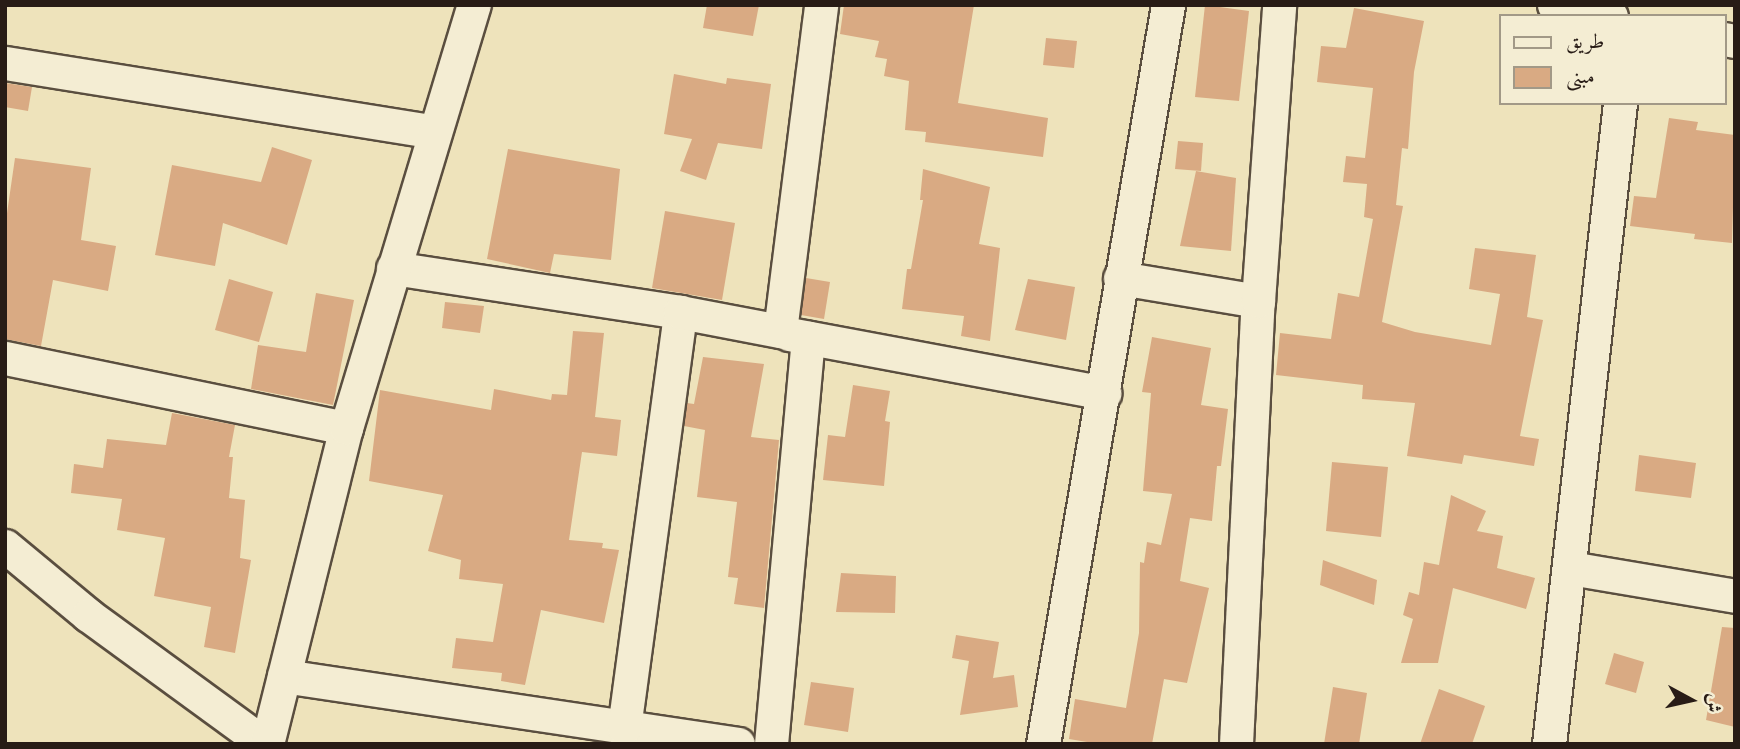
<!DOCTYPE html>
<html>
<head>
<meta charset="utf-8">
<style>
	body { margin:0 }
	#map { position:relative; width:1740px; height:749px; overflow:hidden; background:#eee3bb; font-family:"Old Standard TT",Amiri,serif }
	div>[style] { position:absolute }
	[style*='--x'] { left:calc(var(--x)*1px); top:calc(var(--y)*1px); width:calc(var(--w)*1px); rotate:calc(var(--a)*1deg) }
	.building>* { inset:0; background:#d9aa83 }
	.roads { filter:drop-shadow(2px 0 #5a4e3f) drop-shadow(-2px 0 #5a4e3f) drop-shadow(0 2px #5a4e3f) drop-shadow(0 -2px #5a4e3f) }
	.street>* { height:33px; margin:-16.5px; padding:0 16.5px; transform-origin:16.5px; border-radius:16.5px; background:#f4edd3 }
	span { translate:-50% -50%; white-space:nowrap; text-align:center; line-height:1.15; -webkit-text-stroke:6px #f4edd3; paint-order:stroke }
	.frame { position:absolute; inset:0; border:7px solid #281c16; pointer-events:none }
	.legend { position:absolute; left:1499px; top:14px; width:228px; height:91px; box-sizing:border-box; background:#f4edd3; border:2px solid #a29987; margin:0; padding:9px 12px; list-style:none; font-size:21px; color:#281c16 }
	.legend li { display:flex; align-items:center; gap:14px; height:35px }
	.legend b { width:35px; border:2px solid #a29987 }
	.north { position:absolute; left:1656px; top:665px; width:70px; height:70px; -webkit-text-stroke:5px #f4edd3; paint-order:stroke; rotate:98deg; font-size:19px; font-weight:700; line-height:28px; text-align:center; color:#281c16 }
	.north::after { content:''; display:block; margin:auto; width:24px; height:32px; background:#281c16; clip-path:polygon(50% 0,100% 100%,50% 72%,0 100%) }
</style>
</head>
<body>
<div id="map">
	<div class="building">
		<i style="clip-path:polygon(707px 5px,759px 5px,753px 36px,703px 28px)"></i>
		<i style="clip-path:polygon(844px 5px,974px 5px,958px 103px,1048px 118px,1043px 157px,925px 142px,926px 132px,905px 130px,909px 81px,884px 76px,887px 59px,875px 57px,879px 41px,840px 34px)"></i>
		<i style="clip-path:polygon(1205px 5px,1249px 11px,1239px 101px,1195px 97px)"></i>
		<i style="clip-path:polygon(1354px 8px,1424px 21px,1414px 72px,1408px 149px,1402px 148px,1396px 205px,1403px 206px,1382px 322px,1415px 332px,1491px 345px,1500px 294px,1469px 289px,1475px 248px,1536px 255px,1527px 317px,1543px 320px,1520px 436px,1539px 439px,1534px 466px,1464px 455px,1462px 464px,1407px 456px,1415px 403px,1362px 399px,1363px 385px,1276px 375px,1280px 333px,1331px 339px,1338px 293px,1359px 297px,1373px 219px,1364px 217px,1367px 184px,1343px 182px,1346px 156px,1365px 158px,1373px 88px,1317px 82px,1321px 46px,1346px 48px)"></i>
		<i style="clip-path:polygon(1046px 38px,1077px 41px,1074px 68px,1043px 65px)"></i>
		<i style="clip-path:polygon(674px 74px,726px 84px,727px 78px,771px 84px,762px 149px,718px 143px,706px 180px,680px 171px,692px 139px,664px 134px)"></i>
		<i style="clip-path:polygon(5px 83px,32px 87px,28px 111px,5px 107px)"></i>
		<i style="clip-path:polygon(1669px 118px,1698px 122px,1696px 130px,1735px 135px,1732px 243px,1694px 239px,1695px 234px,1630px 226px,1634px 196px,1656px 198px)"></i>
		<i style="clip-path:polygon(1178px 141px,1203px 143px,1201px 171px,1175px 169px)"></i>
		<i style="clip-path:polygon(272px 147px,312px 160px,287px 245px,223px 223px,215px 266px,155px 255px,172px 165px,261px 182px)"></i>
		<i style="clip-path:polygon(508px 149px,620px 169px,611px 260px,554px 254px,550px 273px,487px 259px)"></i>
		<i style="clip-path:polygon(15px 158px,91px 168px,81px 240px,116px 246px,108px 291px,53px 280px,41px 346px,5px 339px,5px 227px)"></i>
		<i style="clip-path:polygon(923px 169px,990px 187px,979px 244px,1000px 248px,990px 341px,961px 336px,964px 316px,902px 309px,907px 269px,911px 269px,923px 200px,920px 200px)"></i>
		<i style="clip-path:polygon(1196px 171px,1236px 178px,1231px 251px,1180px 246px)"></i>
		<i style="clip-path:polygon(665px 211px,735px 223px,722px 300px,652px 288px)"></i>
		<i style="clip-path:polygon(806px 278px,830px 282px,824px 319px,801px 315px)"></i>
		<i style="clip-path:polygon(229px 279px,273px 292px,259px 342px,215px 330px)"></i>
		<i style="clip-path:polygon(1028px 279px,1075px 287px,1066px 340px,1015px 330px)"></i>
		<i style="clip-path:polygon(316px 293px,354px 300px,333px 405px,251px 389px,258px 345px,306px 352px)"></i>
		<i style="clip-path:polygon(445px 302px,484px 306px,480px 333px,442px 328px)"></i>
		<i style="clip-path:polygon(573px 331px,604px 333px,595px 417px,621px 420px,617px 456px,582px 452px,569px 540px,603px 543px,602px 548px,619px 550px,604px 623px,541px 610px,525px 685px,501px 681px,502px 673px,452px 668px,456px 638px,493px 642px,503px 584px,459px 579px,461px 560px,428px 551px,443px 495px,369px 481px,380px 390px,491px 410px,494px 389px,551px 400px,552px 394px,567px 395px)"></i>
		<i style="clip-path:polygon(1152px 337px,1211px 348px,1201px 405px,1228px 409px,1221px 466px,1217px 466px,1212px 521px,1190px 518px,1180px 581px,1209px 588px,1187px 683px,1164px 679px,1152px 744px,1099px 744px,1069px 739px,1075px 699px,1126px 708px,1139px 633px,1140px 562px,1144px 563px,1147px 542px,1161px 545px,1172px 494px,1143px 491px,1151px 393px,1142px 392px)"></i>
		<i style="clip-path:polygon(703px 357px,764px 364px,751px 437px,779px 440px,764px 608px,734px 604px,738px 578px,728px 577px,737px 502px,697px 497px,705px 430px,684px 426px,687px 403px,694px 404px)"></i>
		<i style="clip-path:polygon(853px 385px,890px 391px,885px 421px,890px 422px,884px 486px,823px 480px,828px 435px,845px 437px)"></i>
		<i style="clip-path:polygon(172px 413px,235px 425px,229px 457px,233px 457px,229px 498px,245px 500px,240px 558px,251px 560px,235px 653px,204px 647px,211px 607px,154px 596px,165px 538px,117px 530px,122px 499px,71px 493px,74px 464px,103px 468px,107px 439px,166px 445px)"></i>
		<i style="clip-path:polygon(1639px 455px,1696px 463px,1691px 498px,1635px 491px)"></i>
		<i style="clip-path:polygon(1332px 462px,1388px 467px,1381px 537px,1326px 531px)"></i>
		<i style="clip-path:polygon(1451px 495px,1486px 511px,1477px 531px,1503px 536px,1497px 568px,1535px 578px,1526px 609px,1453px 588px,1438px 663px,1401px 663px,1413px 619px,1403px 615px,1409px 592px,1419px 595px,1424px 562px,1439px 565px)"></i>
		<i style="clip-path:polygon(1323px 560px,1377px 580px,1374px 605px,1320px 585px)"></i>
		<i style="clip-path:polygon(841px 573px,896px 576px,895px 613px,836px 612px)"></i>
		<i style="clip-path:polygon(1722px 627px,1735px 628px,1735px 727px,1706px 720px)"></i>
		<i style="clip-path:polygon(956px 635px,999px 642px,993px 678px,1014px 675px,1018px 707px,960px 715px,969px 661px,952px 658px)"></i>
		<i style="clip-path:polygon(1614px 653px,1644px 662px,1636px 693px,1605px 684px)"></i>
		<i style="clip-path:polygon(811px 682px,854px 688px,848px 732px,804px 725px)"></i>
		<i style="clip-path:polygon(1333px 687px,1367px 693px,1359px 744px,1324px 744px)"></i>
		<i style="clip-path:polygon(1439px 689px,1485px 706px,1472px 744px,1420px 744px)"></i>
	</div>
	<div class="roads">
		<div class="street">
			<i style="--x:1554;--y:5;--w:58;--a:10.9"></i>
			<i style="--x:1724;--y:39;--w:11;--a:10"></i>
			<i style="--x:5;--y:63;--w:435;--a:9.1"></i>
			<i style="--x:393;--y:268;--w:290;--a:8.7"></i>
			<i style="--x:1120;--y:278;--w:140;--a:9.5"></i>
			<i style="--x:789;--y:334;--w:321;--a:10.6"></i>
			<i style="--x:5;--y:358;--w:348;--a:11.6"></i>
			<i style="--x:5;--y:546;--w:108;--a:39.7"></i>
			<i style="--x:88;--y:615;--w:219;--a:36.1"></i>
			<i style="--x:1570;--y:568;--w:167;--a:9.6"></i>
			<i style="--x:284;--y:676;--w:459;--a:8.5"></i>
			<i style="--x:624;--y:728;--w:420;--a:-82.3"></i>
			<i style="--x:680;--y:312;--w:102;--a:10.8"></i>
			<i style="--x:780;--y:331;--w:329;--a:-82.8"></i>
			<i style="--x:267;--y:744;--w:326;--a:-76"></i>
			<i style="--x:346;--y:428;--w:442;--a:-73.2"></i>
			<i style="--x:771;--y:744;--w:408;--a:-84.8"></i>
			<i style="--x:1043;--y:744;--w:749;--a:-80.4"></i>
			<i style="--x:1236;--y:744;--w:444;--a:-87.2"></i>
			<i style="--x:1258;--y:301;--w:297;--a:-85.9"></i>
			<i style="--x:1549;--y:744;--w:645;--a:-83.68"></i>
		</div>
	</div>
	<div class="frame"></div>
	<ul class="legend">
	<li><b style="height:9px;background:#f4edd3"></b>طريق</li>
	<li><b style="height:19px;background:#d9aa83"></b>مبنى</li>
	</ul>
	<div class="north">ش</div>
</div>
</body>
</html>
